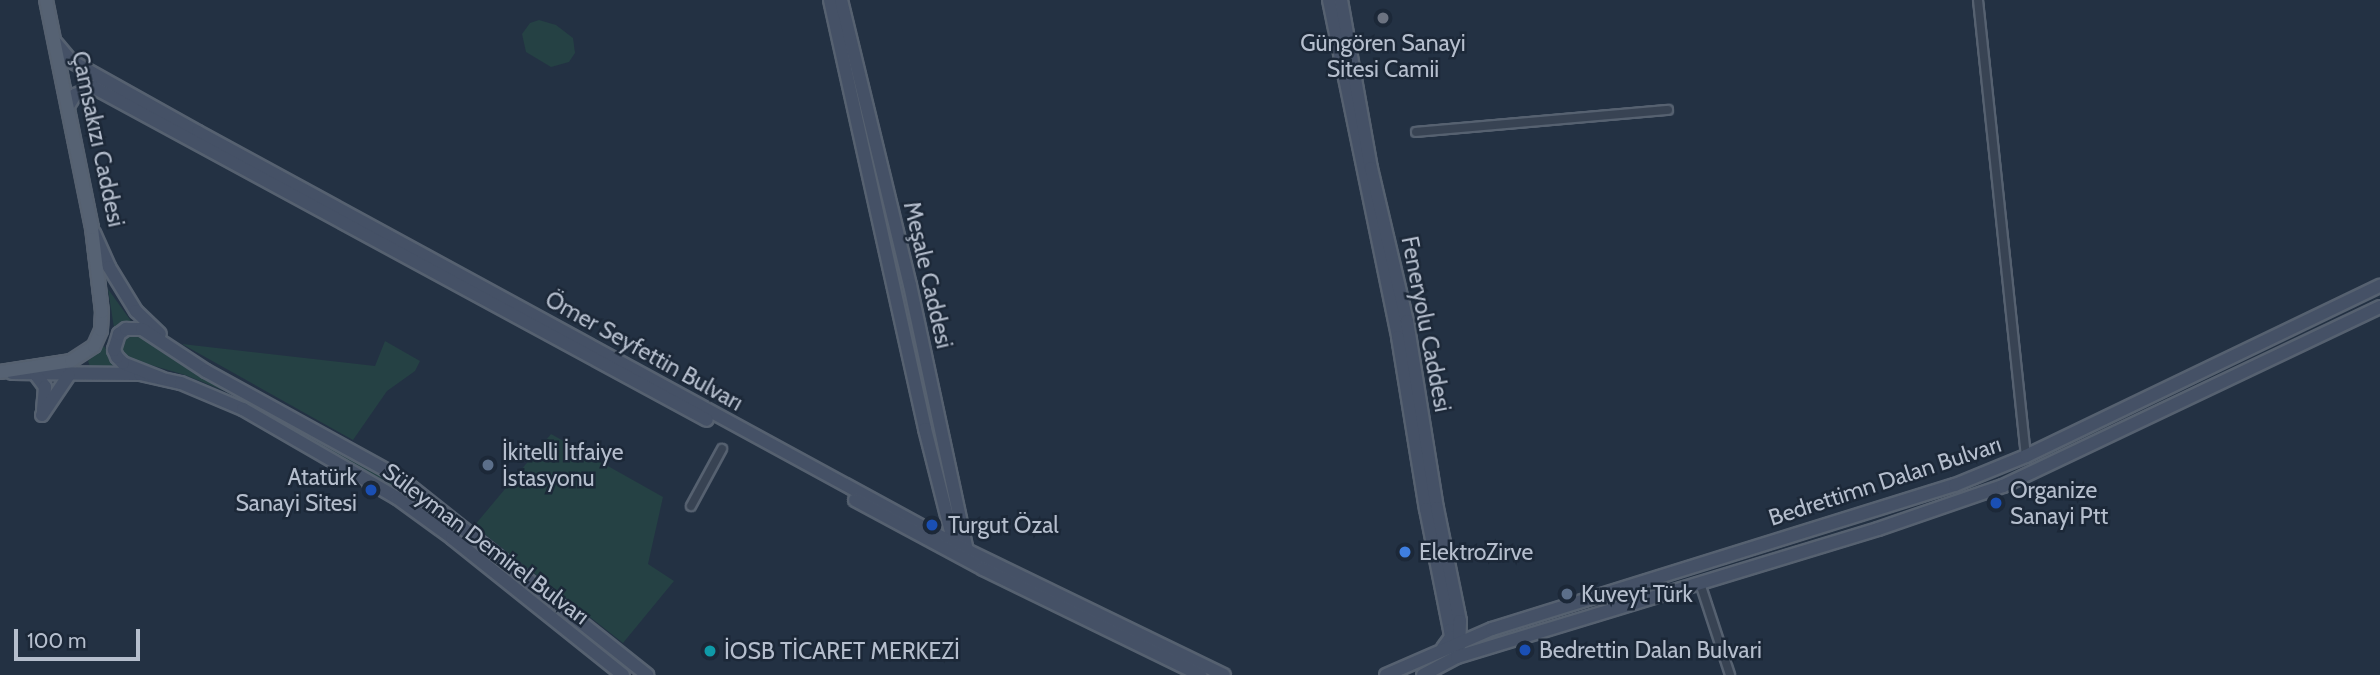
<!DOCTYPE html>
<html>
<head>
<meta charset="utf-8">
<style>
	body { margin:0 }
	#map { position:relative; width:2380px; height:675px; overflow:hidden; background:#233143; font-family:Cabin,sans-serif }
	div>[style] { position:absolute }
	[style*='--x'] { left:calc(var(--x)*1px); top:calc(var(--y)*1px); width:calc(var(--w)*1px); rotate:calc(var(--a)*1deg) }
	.green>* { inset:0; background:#254144 }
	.roads { filter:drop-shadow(2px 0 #566170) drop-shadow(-2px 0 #566170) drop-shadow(0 2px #566170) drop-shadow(0 -2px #566170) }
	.street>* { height:8px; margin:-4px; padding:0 4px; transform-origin:4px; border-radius:4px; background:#384353 }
	.secondary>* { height:12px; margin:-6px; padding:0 6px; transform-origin:6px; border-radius:6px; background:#455166 }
	.primary>* { height:12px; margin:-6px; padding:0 6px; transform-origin:6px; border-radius:6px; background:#566273 }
	.dots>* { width:19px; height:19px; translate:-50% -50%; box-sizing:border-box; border:4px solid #1c2838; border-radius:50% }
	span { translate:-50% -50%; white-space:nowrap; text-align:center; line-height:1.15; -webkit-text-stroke:5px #1c2838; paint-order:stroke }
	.poi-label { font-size:23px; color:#b5becd }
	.left { translate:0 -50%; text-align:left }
	.right { translate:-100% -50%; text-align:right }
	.street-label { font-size:23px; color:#b5becd }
	.scale { position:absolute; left:14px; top:629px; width:126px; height:32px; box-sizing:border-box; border:4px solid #b5becd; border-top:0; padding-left:9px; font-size:21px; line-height:24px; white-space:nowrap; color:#b5becd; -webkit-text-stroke:5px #1c2838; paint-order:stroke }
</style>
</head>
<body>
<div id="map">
	<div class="green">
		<i style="clip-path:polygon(539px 20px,556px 25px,573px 38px,575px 53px,569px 62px,551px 67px,526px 52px,522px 34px,530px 23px)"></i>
		<i style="clip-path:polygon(108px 289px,131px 321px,114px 328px)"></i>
		<i style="clip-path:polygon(138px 331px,229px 390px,381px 475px,449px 524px,446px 528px,379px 478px,225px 391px,185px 375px,120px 356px,118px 342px,122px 336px)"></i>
		<i style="clip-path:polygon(385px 341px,420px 361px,415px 371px,387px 391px,353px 440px,182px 344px,375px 366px)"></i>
		<i style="clip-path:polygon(104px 346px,117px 366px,90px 367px,88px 361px)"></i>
		<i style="clip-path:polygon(551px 434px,663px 497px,648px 564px,674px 581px,623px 643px,474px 526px)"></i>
	</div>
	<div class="roads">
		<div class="street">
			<i style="--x:1978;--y:0;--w:459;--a:84"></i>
			<i style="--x:1416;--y:132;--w:253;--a:-5"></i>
			<i style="--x:691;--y:506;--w:65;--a:-61.5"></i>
			<i style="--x:1700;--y:583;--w:97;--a:71.9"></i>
		</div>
		<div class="secondary">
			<i style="--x:830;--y:0;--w:439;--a:77.5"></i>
			<i style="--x:925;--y:429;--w:119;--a:75.8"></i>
			<i style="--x:954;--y:544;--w:5;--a:112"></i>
			<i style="--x:841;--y:0;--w:293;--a:76.4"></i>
			<i style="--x:910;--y:285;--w:271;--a:77.9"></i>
			<i style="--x:967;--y:550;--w:6;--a:108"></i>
			<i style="--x:1329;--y:0;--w:344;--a:78.4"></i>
			<i style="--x:1398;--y:337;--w:174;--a:80.8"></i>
			<i style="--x:1426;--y:509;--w:123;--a:78.8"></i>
			<i style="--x:1450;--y:630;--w:7;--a:82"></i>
			<i style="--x:1451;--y:637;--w:14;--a:126"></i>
			<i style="--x:1341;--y:0;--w:171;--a:79.9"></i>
			<i style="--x:1371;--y:168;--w:157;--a:76.8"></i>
			<i style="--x:1407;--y:321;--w:189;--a:80.9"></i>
			<i style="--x:1437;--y:508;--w:115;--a:78.5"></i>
			<i style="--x:1460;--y:621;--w:25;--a:92"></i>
			<i style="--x:56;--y:43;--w:23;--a:50"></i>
			<i style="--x:71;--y:61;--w:145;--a:29.2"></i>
			<i style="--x:198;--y:132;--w:861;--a:28.59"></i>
			<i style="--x:954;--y:544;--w:300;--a:25.9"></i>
			<i style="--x:68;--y:106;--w:13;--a:-58"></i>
			<i style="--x:75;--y:95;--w:20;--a:-24"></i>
			<i style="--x:93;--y:87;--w:698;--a:28.47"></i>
			<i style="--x:94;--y:233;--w:37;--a:66"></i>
			<i style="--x:109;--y:267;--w:52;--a:58.5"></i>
			<i style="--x:136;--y:311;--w:33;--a:44"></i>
			<i style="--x:12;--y:373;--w:128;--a:0.4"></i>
			<i style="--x:140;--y:374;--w:42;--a:12.4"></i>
			<i style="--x:181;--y:383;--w:67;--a:22.8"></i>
			<i style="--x:243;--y:409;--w:178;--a:30"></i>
			<i style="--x:397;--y:498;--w:68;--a:36"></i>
			<i style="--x:452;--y:538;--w:219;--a:38.7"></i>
			<i style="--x:36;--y:375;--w:15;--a:53"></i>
			<i style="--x:45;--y:387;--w:23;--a:95"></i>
			<i style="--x:161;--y:378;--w:41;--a:-158.5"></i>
			<i style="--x:123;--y:363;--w:8;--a:-135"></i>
			<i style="--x:117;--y:357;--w:8;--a:-113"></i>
			<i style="--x:114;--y:350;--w:17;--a:-73"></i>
			<i style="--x:119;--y:334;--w:9;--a:-36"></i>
			<i style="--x:126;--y:329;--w:16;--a:0"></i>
			<i style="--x:142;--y:329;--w:77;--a:33.3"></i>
			<i style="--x:206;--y:371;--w:218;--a:28.8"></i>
			<i style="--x:397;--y:476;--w:320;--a:38.5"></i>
			<i style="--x:42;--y:415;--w:48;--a:-56"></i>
			<i style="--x:855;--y:500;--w:145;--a:28.3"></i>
			<i style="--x:983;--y:569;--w:242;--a:26"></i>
			<i style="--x:1386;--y:675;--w:116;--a:-23.5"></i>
			<i style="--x:1492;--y:629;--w:485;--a:-17.3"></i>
			<i style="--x:1955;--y:485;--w:77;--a:-22.2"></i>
			<i style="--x:2026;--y:456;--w:393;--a:-25.7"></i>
			<i style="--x:1423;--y:675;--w:38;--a:-28"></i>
			<i style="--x:1457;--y:657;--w:440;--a:-16.9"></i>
			<i style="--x:1878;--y:529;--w:132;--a:-19"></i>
			<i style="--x:2003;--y:486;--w:417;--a:-25.4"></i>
		</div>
		<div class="primary">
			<i style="--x:0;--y:372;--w:72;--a:-8.8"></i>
			<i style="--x:71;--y:361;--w:27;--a:-33"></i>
			<i style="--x:94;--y:346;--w:17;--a:-66"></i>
			<i style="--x:101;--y:330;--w:18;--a:-87"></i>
			<i style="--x:102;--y:312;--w:85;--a:-96.8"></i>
			<i style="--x:92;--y:228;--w:233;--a:-101.4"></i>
		</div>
	</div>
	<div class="dots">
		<i style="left:1383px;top:18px;background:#6b7280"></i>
		<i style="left:488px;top:465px;background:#5c6f8a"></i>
		<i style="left:371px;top:490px;background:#1a4fb4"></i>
		<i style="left:1996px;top:503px;background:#1a4fb4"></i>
		<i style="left:932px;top:525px;background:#1a4fb4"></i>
		<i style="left:1405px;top:552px;background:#3f7fe0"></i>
		<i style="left:1567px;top:594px;background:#5c6f8a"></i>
		<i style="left:1525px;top:650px;background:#1a4fb4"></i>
		<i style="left:710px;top:651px;background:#0f9aa8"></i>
	</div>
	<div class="poi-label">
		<span style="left:1383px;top:56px">Güngören Sanayi<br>Sitesi Camii</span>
		<span class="left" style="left:502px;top:465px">İkitelli İtfaiye<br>İstasyonu</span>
		<span class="right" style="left:357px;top:490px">Atatürk<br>Sanayi Sitesi</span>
		<span class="left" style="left:2010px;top:503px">Organize<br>Sanayi Ptt</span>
		<span class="left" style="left:948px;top:525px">Turgut Özal</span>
		<span class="left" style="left:1419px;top:552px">ElektroZirve</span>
		<span class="left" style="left:1581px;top:594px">Kuveyt Türk</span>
		<span class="left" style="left:1539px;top:650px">Bedrettin Dalan Bulvari</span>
		<span class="left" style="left:724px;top:651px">İOSB TİCARET MERKEZİ</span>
	</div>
	<div class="street-label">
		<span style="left:98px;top:139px;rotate:78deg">Çamsakızı Caddesi</span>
		<span style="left:928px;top:275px;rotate:77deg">Meşale Caddesi</span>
		<span style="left:1426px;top:324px;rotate:79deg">Feneryolu Caddesi</span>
		<span style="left:644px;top:351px;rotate:29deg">Ömer Seyfettin Bulvarı</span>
		<span style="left:1885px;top:481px;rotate:-18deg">Bedrettimn Dalan Bulvarı</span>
		<span style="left:486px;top:544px;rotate:37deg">Süleyman Demirel Bulvarı</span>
	</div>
	<div class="scale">100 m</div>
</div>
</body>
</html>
